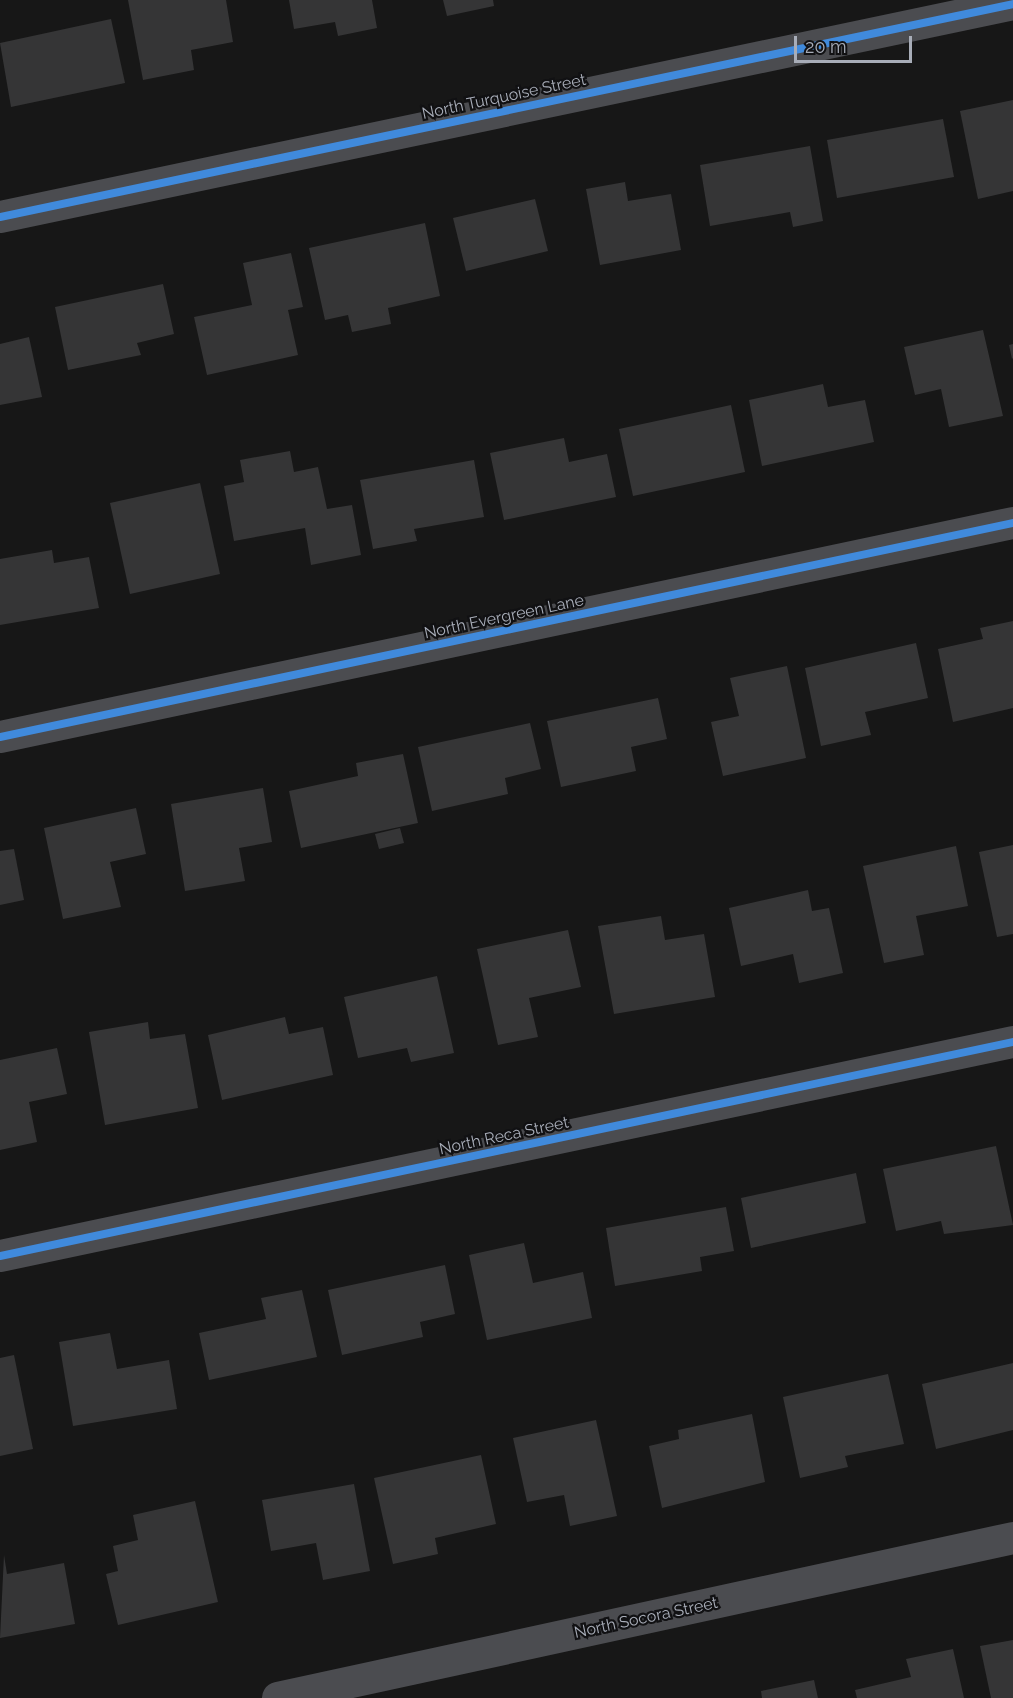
<!DOCTYPE html>
<html>
<head>
<meta charset="utf-8">
<style>
	body { margin:0 }
	#map { position:relative; width:1013px; height:1698px; overflow:hidden; background:#171717; font-family:Raleway,sans-serif }
	div>[style] { position:absolute }
	[style*='--x'] { left:calc(var(--x)*1px); top:calc(var(--y)*1px); width:calc(var(--w)*1px); rotate:calc(var(--a)*1deg) }
	.building>* { inset:0; background:#353536 }
	.minor>* { height:32px; margin:-16px; padding:0 16px; transform-origin:16px; border-radius:16px; background:#4b4c50 }
	.cycleway>* { height:8px; margin:-4px; padding:0 4px; transform-origin:4px; border-radius:4px; background:#408adc }
	span { translate:-50% -50%; white-space:nowrap; text-align:center; line-height:1.15; -webkit-text-stroke:4.5px #111113; paint-order:stroke }
	.street-label { font-size:16px; color:#a8adb8 }
	.scale { position:absolute; left:794px; top:36px; width:118px; height:27px; box-sizing:border-box; border:3px solid #a8adb8; border-top:0; padding-left:8px; font-size:18px; line-height:21px; white-space:nowrap; color:#a8adb8; -webkit-text-stroke:4px #111113; paint-order:stroke }
</style>
</head>
<body>
<div id="map">
	<div class="building">
		<i style="clip-path:polygon(128px 0,226px 0,233px 42px,191px 50px,194px 70px,143px 80px)"></i>
		<i style="clip-path:polygon(289px 0,372px 0,377px 28px,338px 36px,335px 22px,294px 29px)"></i>
		<i style="clip-path:polygon(443px 0,493px 0,494px 6px,447px 16px)"></i>
		<i style="clip-path:polygon(111px 19px,125px 83px,11px 107px,0 43px)"></i>
		<i style="clip-path:polygon(1013px 100px,1013px 191px,978px 199px,960px 111px)"></i>
		<i style="clip-path:polygon(943px 119px,954px 177px,837px 198px,827px 140px)"></i>
		<i style="clip-path:polygon(810px 146px,823px 221px,793px 227px,790px 212px,710px 226px,700px 165px)"></i>
		<i style="clip-path:polygon(625px 182px,628px 201px,671px 194px,681px 250px,600px 265px,586px 189px)"></i>
		<i style="clip-path:polygon(535px 199px,548px 251px,466px 271px,453px 218px)"></i>
		<i style="clip-path:polygon(425px 223px,440px 296px,388px 308px,391px 324px,352px 332px,348px 315px,325px 320px,309px 248px)"></i>
		<i style="clip-path:polygon(291px 253px,303px 307px,288px 310px,298px 355px,207px 375px,194px 317px,252px 305px,243px 263px)"></i>
		<i style="clip-path:polygon(163px 284px,174px 334px,137px 343px,141px 355px,68px 370px,55px 307px)"></i>
		<i style="clip-path:polygon(983px 330px,1003px 416px,949px 427px,941px 389px,915px 395px,904px 347px)"></i>
		<i style="clip-path:polygon(29px 337px,42px 397px,0 405px,0 344px)"></i>
		<i style="clip-path:polygon(1013px 344px,1013px 358px,1012px 359px,1009px 345px)"></i>
		<i style="clip-path:polygon(823px 384px,828px 407px,865px 400px,874px 442px,762px 466px,749px 400px)"></i>
		<i style="clip-path:polygon(731px 405px,745px 472px,633px 496px,619px 429px)"></i>
		<i style="clip-path:polygon(564px 438px,569px 462px,607px 454px,616px 497px,504px 520px,490px 453px)"></i>
		<i style="clip-path:polygon(290px 451px,294px 472px,318px 467px,327px 509px,352px 505px,361px 555px,311px 565px,305px 528px,234px 541px,224px 486px,244px 482px,240px 460px)"></i>
		<i style="clip-path:polygon(474px 460px,484px 517px,414px 529px,417px 541px,373px 549px,360px 480px)"></i>
		<i style="clip-path:polygon(200px 483px,220px 574px,130px 594px,110px 503px)"></i>
		<i style="clip-path:polygon(52px 550px,54px 563px,89px 557px,99px 608px,0 625px,0 559px)"></i>
		<i style="clip-path:polygon(1013px 621px,1013px 708px,953px 722px,938px 649px,983px 639px,980px 628px)"></i>
		<i style="clip-path:polygon(916px 643px,928px 698px,865px 712px,871px 735px,821px 746px,805px 668px)"></i>
		<i style="clip-path:polygon(787px 666px,806px 758px,723px 776px,711px 722px,739px 716px,730px 678px)"></i>
		<i style="clip-path:polygon(658px 698px,667px 739px,631px 747px,636px 771px,561px 787px,547px 721px)"></i>
		<i style="clip-path:polygon(530px 723px,541px 769px,505px 778px,508px 794px,432px 811px,418px 747px)"></i>
		<i style="clip-path:polygon(403px 754px,418px 823px,301px 848px,289px 791px,358px 776px,356px 763px)"></i>
		<i style="clip-path:polygon(263px 788px,272px 842px,239px 848px,245px 881px,185px 891px,171px 804px)"></i>
		<i style="clip-path:polygon(136px 808px,146px 854px,110px 862px,121px 907px,63px 919px,44px 828px)"></i>
		<i style="clip-path:polygon(400px 828px,404px 843px,379px 849px,375px 834px)"></i>
		<i style="clip-path:polygon(1013px 845px,1013px 934px,997px 937px,979px 852px)"></i>
		<i style="clip-path:polygon(956px 846px,968px 906px,916px 916px,924px 955px,884px 963px,863px 866px)"></i>
		<i style="clip-path:polygon(14px 849px,24px 900px,0 905px,0 851px)"></i>
		<i style="clip-path:polygon(808px 890px,812px 911px,829px 908px,843px 973px,799px 983px,793px 954px,741px 966px,729px 908px)"></i>
		<i style="clip-path:polygon(661px 916px,665px 940px,704px 934px,715px 997px,614px 1014px,598px 926px)"></i>
		<i style="clip-path:polygon(568px 930px,581px 987px,529px 998px,538px 1037px,498px 1045px,477px 949px)"></i>
		<i style="clip-path:polygon(437px 976px,454px 1053px,411px 1062px,407px 1048px,358px 1058px,344px 997px)"></i>
		<i style="clip-path:polygon(285px 1017px,289px 1034px,323px 1027px,333px 1075px,222px 1100px,208px 1035px)"></i>
		<i style="clip-path:polygon(148px 1022px,150px 1039px,185px 1034px,198px 1108px,105px 1125px,89px 1032px)"></i>
		<i style="clip-path:polygon(57px 1048px,67px 1094px,29px 1102px,37px 1142px,0 1150px,0 1060px)"></i>
		<i style="clip-path:polygon(996px 1146px,1013px 1225px,944px 1234px,941px 1221px,896px 1231px,883px 1169px)"></i>
		<i style="clip-path:polygon(856px 1173px,866px 1223px,751px 1248px,741px 1198px)"></i>
		<i style="clip-path:polygon(726px 1207px,734px 1251px,700px 1257px,702px 1271px,615px 1286px,606px 1228px)"></i>
		<i style="clip-path:polygon(524px 1243px,533px 1283px,583px 1272px,592px 1318px,487px 1340px,469px 1255px)"></i>
		<i style="clip-path:polygon(445px 1265px,455px 1314px,420px 1322px,423px 1337px,342px 1355px,328px 1290px)"></i>
		<i style="clip-path:polygon(302px 1290px,317px 1357px,209px 1380px,199px 1333px,266px 1319px,261px 1298px)"></i>
		<i style="clip-path:polygon(110px 1333px,117px 1369px,169px 1360px,177px 1409px,73px 1426px,59px 1342px)"></i>
		<i style="clip-path:polygon(14px 1355px,33px 1449px,0 1456px,0 1358px)"></i>
		<i style="clip-path:polygon(1013px 1363px,1013px 1430px,936px 1449px,922px 1384px)"></i>
		<i style="clip-path:polygon(888px 1374px,904px 1444px,845px 1456px,848px 1467px,800px 1478px,783px 1397px)"></i>
		<i style="clip-path:polygon(752px 1414px,765px 1482px,662px 1508px,649px 1446px,679px 1439px,678px 1430px)"></i>
		<i style="clip-path:polygon(596px 1420px,617px 1516px,570px 1526px,564px 1495px,527px 1502px,513px 1438px)"></i>
		<i style="clip-path:polygon(481px 1455px,496px 1524px,435px 1538px,438px 1554px,393px 1564px,374px 1478px)"></i>
		<i style="clip-path:polygon(354px 1484px,370px 1571px,323px 1580px,316px 1543px,271px 1551px,262px 1500px)"></i>
		<i style="clip-path:polygon(195px 1501px,218px 1602px,118px 1625px,106px 1574px,118px 1571px,113px 1546px,138px 1540px,133px 1515px)"></i>
		<i style="clip-path:polygon(4px 1555px,7px 1574px,64px 1563px,75px 1624px,0 1638px)"></i>
		<i style="clip-path:polygon(1013px 1640px,1013px 1698px,991px 1698px,980px 1646px)"></i>
		<i style="clip-path:polygon(953px 1649px,964px 1698px,857px 1698px,855px 1690px,911px 1677px,906px 1659px)"></i>
		<i style="clip-path:polygon(814px 1680px,818px 1698px,762px 1698px,761px 1691px)"></i>
	</div>
	<div class="minor">
		<i style="--x:0;--y:217;--w:1035;--a:-11.87"></i>
		<i style="--x:0;--y:737;--w:1035;--a:-11.93"></i>
		<i style="--x:0;--y:1256;--w:1035;--a:-11.93"></i>
		<i style="--x:278;--y:1698;--w:752;--a:-12.28"></i>
	</div>
	<div class="cycleway">
		<i style="--x:0;--y:217;--w:1035;--a:-11.87"></i>
		<i style="--x:0;--y:737;--w:1035;--a:-11.93"></i>
		<i style="--x:0;--y:1256;--w:1035;--a:-11.93"></i>
	</div>
	<div class="street-label">
		<span style="left:504px;top:97px;rotate:-12deg">North Turquoise Street</span>
		<span style="left:504px;top:617px;rotate:-12deg">North Evergreen Lane</span>
		<span style="left:504px;top:1136px;rotate:-12deg">North Reca Street</span>
		<span style="left:646px;top:1618px;rotate:-12deg">North Socora Street</span>
	</div>
	<div class="scale">20 m</div>
</div>
</body>
</html>
